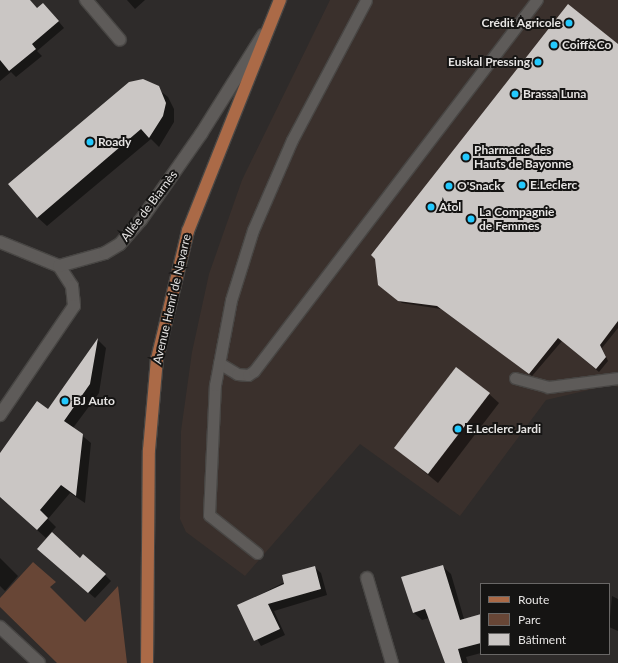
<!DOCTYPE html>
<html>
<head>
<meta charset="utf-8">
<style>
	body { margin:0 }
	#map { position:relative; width:618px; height:663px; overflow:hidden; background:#2e2b2a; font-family:Lato,sans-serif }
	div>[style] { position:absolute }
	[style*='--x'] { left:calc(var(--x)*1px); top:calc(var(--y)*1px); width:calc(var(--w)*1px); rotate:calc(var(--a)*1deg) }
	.built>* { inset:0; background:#3a302c }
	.green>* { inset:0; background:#684636 }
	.shadow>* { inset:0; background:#0007 }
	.building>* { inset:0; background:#cac6c4 }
	.roads { filter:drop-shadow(1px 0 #484644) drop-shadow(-1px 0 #484644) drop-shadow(0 1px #484644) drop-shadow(0 -1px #484644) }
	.service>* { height:11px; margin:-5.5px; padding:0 5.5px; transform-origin:5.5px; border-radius:5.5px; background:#5e5b59 }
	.minor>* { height:12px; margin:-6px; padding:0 6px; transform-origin:6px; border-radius:6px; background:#5e5b59 }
	.primary>* { height:12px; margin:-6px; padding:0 6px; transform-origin:6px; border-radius:6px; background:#ab6a47 }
	.dots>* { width:11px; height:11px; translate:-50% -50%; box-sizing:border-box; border:2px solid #151413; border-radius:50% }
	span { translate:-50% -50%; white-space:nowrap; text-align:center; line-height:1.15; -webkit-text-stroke:4px #151413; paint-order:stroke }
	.poi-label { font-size:12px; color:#e6e4e3; font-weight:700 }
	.right { translate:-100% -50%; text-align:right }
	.left { translate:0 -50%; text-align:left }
	.street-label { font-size:12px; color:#e6e4e3 }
	.legend { position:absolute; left:480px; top:583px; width:130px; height:72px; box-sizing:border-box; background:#151413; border:1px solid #696766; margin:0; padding:5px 7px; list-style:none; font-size:12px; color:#e6e4e3 }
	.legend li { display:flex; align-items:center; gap:8px; height:20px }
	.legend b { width:20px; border:1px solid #696766 }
</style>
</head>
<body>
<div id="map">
	<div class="built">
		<i style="clip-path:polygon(330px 0,618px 0,618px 387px,610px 385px,546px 400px,460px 516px,360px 444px,245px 576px,186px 532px,180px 519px,181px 431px,192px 352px,209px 274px,242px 180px)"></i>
	</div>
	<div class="green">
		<i style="clip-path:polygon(33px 562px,56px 582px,50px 587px,85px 622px,118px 586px,127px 663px,57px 663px,0 607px,0 598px)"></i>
	</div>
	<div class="shadow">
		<i style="clip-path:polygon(10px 0,29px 0,37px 9px,49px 10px,64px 28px,37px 51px,42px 56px,16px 77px,11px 72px,0 81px,0 16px)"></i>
		<i style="clip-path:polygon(127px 0,145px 0,135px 9px)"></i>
		<i style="clip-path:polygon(618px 45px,618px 328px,602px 348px,608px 361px,599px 372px,562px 341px,532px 376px,441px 309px,402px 303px,382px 287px)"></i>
		<i style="clip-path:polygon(149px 82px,168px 97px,174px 109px,174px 122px,159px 147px,151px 139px,47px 226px,37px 217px,130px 83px)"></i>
		<i style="clip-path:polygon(98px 340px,106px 348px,99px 393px,73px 428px,91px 443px,85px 503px,70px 493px,48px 519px,56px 527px,46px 538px,0 497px,0 462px,48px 410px)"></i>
		<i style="clip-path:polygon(489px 394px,499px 403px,438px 483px,395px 448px)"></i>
		<i style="clip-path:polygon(45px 556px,105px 575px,111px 581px,95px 598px)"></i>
		<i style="clip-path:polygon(0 558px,18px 576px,5px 591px,0 586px)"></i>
		<i style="clip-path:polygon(442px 566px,451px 574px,464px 619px,481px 615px,481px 653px,466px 657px,468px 663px,446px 663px,429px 618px,422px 620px,413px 612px)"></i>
		<i style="clip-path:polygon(314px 567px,321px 573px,327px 595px,274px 611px,285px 635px,261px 646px,238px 606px)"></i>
		<i style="clip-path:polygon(612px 596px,618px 599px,618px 631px,609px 627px)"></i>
	</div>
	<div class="building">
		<i style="clip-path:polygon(0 0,30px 0,37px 8px,43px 3px,59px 21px,32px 44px,36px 49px,9px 71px,0 60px)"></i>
		<i style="clip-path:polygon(568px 4px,618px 44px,618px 321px,600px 345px,606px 357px,596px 369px,558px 338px,529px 374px,437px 306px,398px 301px,378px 285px,375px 259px,371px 255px)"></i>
		<i style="clip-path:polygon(143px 79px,159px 86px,166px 103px,163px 116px,149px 138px,141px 129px,37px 218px,8px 184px,129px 82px)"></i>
		<i style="clip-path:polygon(98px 338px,90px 384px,64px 421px,83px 434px,76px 496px,61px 485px,40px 510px,48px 518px,37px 530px,0 497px,0 453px,37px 401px,48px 409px)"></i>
		<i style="clip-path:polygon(456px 367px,490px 393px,428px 474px,394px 448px)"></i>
		<i style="clip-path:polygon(52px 532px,80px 558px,83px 554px,106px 574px,88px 593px,37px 549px)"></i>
		<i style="clip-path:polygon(443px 565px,460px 620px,481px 614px,481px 643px,458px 649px,462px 663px,445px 663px,425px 609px,413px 613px,401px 577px)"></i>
		<i style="clip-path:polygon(315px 566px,321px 589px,268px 604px,280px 629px,254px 641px,237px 605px,284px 584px,282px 575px)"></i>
	</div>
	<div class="roads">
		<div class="service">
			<i style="--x:219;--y:363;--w:21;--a:31"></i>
			<i style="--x:237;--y:374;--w:11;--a:5"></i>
			<i style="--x:248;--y:375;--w:7;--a:-34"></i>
			<i style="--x:254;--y:371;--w:467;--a:-52.7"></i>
			<i style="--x:515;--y:378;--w:34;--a:15"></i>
			<i style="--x:548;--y:387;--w:71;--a:-7.3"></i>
			<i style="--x:257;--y:553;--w:61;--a:-141.6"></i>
			<i style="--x:209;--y:515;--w:130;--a:-87.4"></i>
			<i style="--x:215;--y:385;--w:86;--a:-79.3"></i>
			<i style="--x:231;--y:300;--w:73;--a:-72.6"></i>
			<i style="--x:253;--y:230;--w:98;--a:-66.6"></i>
			<i style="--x:292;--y:140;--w:158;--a:-62.1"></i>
		</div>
		<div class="minor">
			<i style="--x:86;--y:0;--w:52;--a:49.6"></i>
			<i style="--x:0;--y:242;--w:64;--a:22.1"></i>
			<i style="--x:59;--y:266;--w:24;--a:57"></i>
			<i style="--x:72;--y:286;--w:20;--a:84"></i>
			<i style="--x:74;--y:306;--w:132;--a:124.2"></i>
			<i style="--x:59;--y:266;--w:48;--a:-15.8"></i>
			<i style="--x:105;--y:253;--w:17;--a:-31"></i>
			<i style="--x:120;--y:244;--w:32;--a:-49"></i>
			<i style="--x:141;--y:220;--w:105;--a:-55.1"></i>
			<i style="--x:201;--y:134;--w:117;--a:-57.9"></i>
			<i style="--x:367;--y:578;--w:89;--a:73.6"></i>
			<i style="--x:0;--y:627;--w:53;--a:42.7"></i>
		</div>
		<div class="primary">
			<i style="--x:147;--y:663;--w:213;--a:-89.5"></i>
			<i style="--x:149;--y:450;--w:91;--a:-85"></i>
			<i style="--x:157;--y:359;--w:132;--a:-76.4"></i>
			<i style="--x:188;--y:231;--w:249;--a:-68.3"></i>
		</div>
	</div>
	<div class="dots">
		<i style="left:569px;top:23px;background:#24c9fe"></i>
		<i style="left:554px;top:45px;background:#24c9fe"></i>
		<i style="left:538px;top:62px;background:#24c9fe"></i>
		<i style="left:515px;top:94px;background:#24c9fe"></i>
		<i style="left:90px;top:142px;background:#24c9fe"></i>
		<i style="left:466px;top:157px;background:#24c9fe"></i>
		<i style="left:522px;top:185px;background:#24c9fe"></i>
		<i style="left:449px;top:186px;background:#24c9fe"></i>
		<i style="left:431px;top:207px;background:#24c9fe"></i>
		<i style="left:471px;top:219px;background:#24c9fe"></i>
		<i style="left:65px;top:401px;background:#24c9fe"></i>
		<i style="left:458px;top:429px;background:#24c9fe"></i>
	</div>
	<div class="poi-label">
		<span class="right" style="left:561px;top:23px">Crédit Agricole</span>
		<span class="left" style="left:562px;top:45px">Coiff&amp;Co</span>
		<span class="right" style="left:530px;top:62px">Euskal Pressing</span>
		<span class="left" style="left:523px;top:94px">Brassa Luna</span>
		<span class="left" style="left:98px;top:142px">Roady</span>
		<span class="left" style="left:474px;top:157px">Pharmacie des<br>Hauts de Bayonne</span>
		<span class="left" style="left:530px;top:185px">E.Leclerc</span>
		<span class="left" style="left:457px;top:186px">O'Snack</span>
		<span class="left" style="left:439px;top:207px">Atol</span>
		<span class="left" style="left:479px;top:219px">La Compagnie<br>de Femmes</span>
		<span class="left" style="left:73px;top:401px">BJ Auto</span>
		<span class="left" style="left:466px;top:429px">E.Leclerc Jardi</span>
	</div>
	<div class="street-label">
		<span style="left:149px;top:206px;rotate:-53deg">Allée de Biarnès</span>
		<span style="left:172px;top:299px;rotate:-77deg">Avenue Henri de Navarre</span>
	</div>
	<ul class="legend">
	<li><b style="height:5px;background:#ab6a47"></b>Route</li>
	<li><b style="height:11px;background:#684636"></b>Parc</li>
	<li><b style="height:11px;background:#cac6c4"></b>Bâtiment</li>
	</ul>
</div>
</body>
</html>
